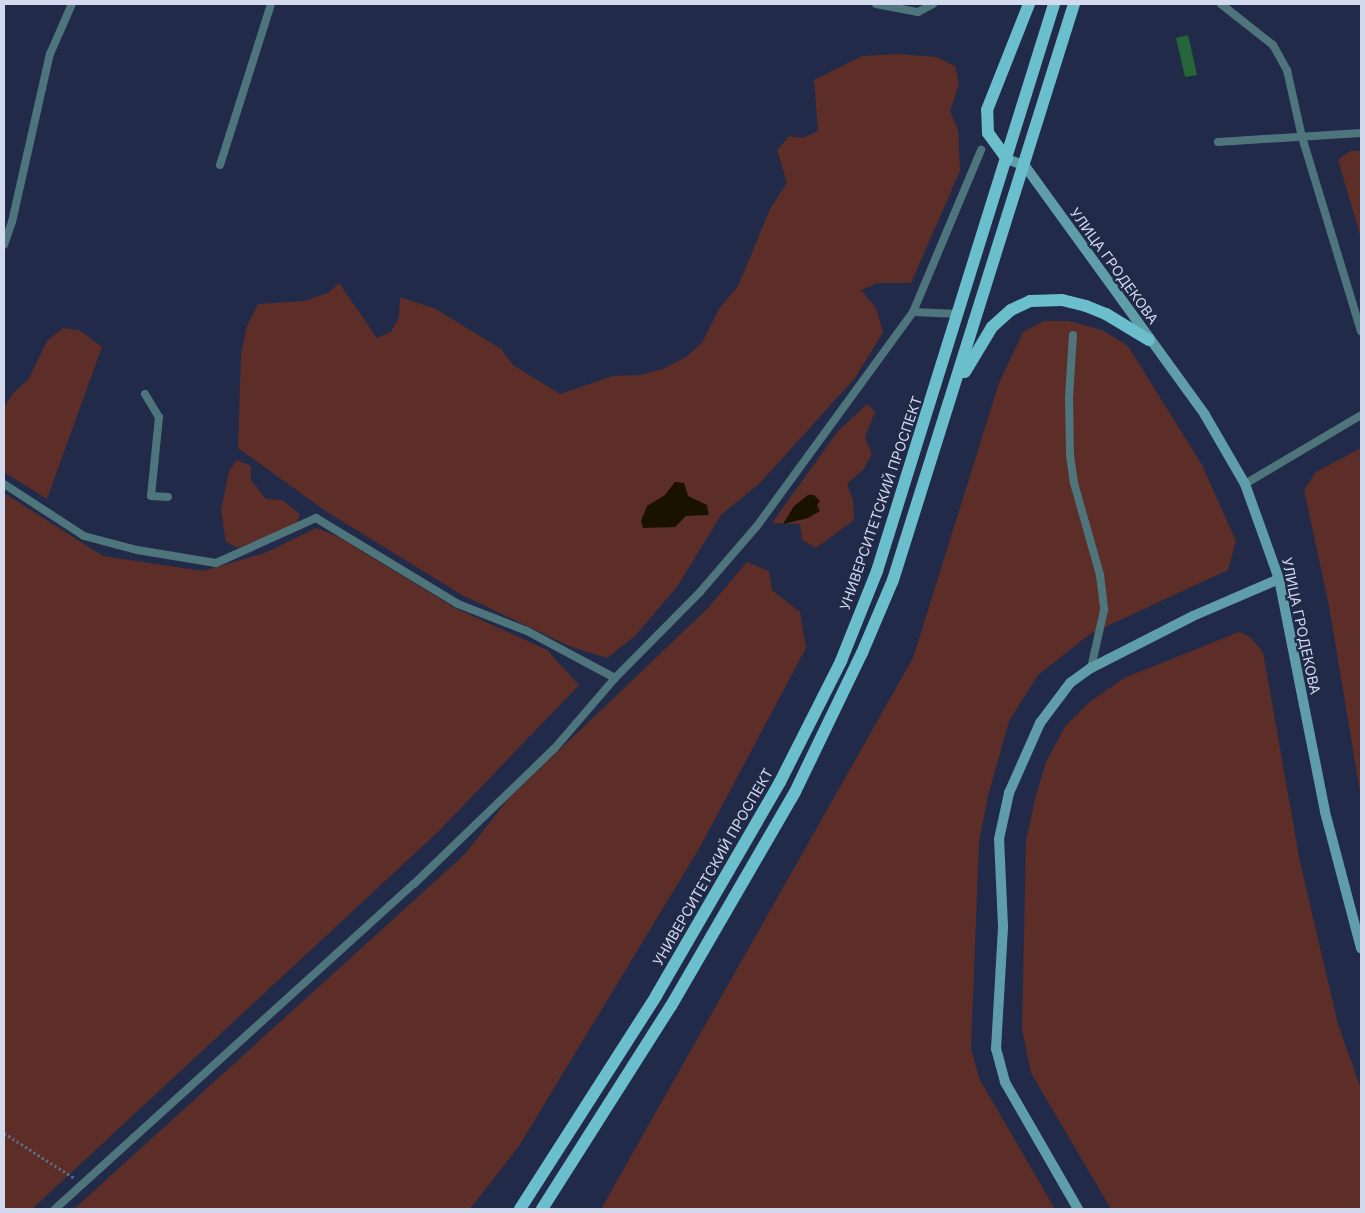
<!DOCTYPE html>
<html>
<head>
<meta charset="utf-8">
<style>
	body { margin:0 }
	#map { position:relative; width:1365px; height:1213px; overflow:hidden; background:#212a48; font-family:Inter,sans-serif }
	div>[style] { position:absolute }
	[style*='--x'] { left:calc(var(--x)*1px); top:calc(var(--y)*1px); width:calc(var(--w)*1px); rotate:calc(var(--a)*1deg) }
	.green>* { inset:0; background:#5c2e27 }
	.water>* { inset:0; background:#1a1200 }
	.building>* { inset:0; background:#256537 }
	.path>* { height:2.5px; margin-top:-1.25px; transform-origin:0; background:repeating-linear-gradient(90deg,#5f6782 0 2.5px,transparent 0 5px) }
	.lane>* { height:8px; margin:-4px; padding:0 4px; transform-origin:4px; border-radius:4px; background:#4f757c }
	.secondary>* { height:10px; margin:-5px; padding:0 5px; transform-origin:5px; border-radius:5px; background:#5f9ea9 }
	.primary>* { height:12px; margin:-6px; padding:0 6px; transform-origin:6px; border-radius:6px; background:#6bbecc }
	span { translate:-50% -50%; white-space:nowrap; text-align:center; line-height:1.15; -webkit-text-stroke:4.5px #212a48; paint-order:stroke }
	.street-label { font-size:14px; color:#d3daed }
	.frame { position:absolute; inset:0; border:5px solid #d3daed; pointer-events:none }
</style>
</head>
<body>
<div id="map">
	<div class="green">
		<i style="clip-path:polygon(897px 54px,936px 57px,955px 66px,959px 84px,950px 111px,958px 130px,960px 171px,911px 283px,878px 283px,861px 290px,876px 308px,883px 332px,855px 378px,760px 483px,721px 515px,677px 587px,635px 636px,607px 658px,569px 646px,462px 595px,327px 512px,238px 448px,241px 354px,247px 326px,258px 304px,304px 301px,328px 293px,339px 283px,377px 338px,391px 332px,399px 317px,400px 297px,436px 309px,501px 349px,513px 365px,560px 394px,613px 376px,640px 375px,663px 369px,686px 357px,702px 343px,719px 309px,738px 286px,771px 207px,787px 183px,777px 150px,789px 136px,803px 138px,818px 131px,814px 80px,862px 56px)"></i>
		<i style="clip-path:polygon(1350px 151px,1361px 151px,1361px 238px,1338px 160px)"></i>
		<i style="clip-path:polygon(1044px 321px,1069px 321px,1102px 330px,1128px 346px,1202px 465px,1236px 541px,1228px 570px,1090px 634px,1038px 675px,1009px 721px,988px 796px,979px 842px,971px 1049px,980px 1080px,1055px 1209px,601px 1209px,913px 658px,999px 383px,1023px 332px)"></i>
		<i style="clip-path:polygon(63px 328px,79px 330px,102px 347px,47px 499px,4px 472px,4px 407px,14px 392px,28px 380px,47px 341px)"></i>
		<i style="clip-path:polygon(867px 404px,875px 412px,865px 437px,872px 454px,863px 470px,847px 484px,853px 500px,854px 520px,816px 548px,802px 540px,800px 524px,772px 523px,838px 431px)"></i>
		<i style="clip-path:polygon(1361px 448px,1361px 798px,1329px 606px,1304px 490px,1316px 472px)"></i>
		<i style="clip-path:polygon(237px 460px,251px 466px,251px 480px,266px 499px,282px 500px,300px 514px,296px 526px,238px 548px,226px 542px,221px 511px,229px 471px)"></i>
		<i style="clip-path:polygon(4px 493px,103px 556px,203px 571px,265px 553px,316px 528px,337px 536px,455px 608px,547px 650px,579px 685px,439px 831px,32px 1209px,4px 1209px)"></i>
		<i style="clip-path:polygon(747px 562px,769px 571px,772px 590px,800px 612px,806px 648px,700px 847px,519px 1146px,470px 1209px,74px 1209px,465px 854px,509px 798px,708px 608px)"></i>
		<i style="clip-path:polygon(1239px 632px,1250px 637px,1263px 652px,1300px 862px,1338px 1024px,1361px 1089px,1361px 1209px,1111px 1209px,1031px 1073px,1022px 1029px,1026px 841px,1035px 799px,1046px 762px,1066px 725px,1091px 701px,1124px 678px)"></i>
	</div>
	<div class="water">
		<i style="clip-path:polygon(675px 482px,684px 483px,688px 496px,707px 505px,709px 515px,686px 516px,675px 527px,643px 528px,641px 521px,647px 506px,665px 495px)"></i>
		<i style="clip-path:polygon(808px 495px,814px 495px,820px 501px,817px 505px,820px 511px,808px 518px,783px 524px,794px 506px)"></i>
	</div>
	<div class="building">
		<i style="clip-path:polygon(1188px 35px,1197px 75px,1185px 77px,1176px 38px)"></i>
	</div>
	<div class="path">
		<i style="--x:4;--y:1133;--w:85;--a:32.6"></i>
	</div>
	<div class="lane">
		<i style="--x:876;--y:4;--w:43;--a:10.8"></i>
		<i style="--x:918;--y:12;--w:17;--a:-28"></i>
		<i style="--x:1221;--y:4;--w:66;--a:38.3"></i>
		<i style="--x:1273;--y:45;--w:29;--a:61"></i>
		<i style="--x:1287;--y:70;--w:69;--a:77.4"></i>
		<i style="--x:1302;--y:137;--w:203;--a:73.1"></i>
		<i style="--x:1218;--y:142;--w:143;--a:-3.6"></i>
		<i style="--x:220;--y:165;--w:169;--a:-72.4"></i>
		<i style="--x:4;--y:245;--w:24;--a:-71"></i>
		<i style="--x:12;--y:222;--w:172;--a:-77.3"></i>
		<i style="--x:50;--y:54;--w:55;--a:-66.3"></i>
		<i style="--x:913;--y:312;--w:46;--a:2.5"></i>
		<i style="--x:1073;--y:335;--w:62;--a:93.7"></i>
		<i style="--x:1069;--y:397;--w:58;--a:89"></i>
		<i style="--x:1070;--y:455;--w:28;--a:82"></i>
		<i style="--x:1074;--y:483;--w:96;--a:74.2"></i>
		<i style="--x:1100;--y:575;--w:35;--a:83"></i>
		<i style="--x:1104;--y:610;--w:59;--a:102.6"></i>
		<i style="--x:145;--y:394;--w:27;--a:59"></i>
		<i style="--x:159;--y:417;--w:79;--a:95.8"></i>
		<i style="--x:151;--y:496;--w:17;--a:3"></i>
		<i style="--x:4;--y:484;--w:95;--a:33"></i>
		<i style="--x:84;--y:536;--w:55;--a:14.8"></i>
		<i style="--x:137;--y:550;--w:80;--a:9.3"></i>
		<i style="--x:216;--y:563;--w:110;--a:-24.2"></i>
		<i style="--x:316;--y:518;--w:166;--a:31.2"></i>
		<i style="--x:458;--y:604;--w:74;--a:21.4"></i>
		<i style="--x:527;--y:631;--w:100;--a:28.1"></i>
		<i style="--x:1245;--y:484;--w:135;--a:-30.7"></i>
		<i style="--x:55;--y:1209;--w:484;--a:-42.2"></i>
		<i style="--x:414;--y:884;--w:194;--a:-44"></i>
		<i style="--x:554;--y:749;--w:94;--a:-49.3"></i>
		<i style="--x:615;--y:678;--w:121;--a:-45.3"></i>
		<i style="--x:700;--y:592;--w:87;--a:-49.2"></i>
		<i style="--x:757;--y:526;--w:265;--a:-53.9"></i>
		<i style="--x:913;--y:312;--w:176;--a:-67.2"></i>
	</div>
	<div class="secondary">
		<i style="--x:1007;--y:159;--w:19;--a:21"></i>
		<i style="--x:1025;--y:166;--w:307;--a:54.1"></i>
		<i style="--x:1205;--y:415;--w:80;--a:59.9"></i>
		<i style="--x:1245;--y:484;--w:101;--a:70.3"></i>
		<i style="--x:1279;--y:579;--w:237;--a:78.8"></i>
		<i style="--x:1325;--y:812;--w:141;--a:75.2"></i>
		<i style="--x:1078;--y:1209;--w:146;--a:-119.9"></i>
		<i style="--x:1005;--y:1082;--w:34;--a:-105"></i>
		<i style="--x:996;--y:1049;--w:123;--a:-86.7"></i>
		<i style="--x:1003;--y:926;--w:87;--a:-92.6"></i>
		<i style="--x:999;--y:839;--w:47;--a:-77.7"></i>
		<i style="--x:1009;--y:793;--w:77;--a:-66.1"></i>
		<i style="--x:1040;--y:723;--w:50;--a:-53.1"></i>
		<i style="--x:1070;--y:683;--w:26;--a:-36"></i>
		<i style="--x:1091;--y:668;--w:114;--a:-27"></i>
		<i style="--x:1193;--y:616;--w:94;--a:-23.3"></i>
	</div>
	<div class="primary">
		<i style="--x:1007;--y:159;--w:32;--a:-126"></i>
		<i style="--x:988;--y:133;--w:23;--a:-92"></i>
		<i style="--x:987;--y:110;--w:114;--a:-68.4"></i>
		<i style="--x:965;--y:372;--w:52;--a:-59"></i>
		<i style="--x:992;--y:327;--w:25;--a:-42"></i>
		<i style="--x:1011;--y:310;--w:21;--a:-25"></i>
		<i style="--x:1030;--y:301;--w:32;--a:-2"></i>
		<i style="--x:1062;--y:300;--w:25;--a:14"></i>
		<i style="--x:1086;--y:306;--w:22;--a:22"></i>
		<i style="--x:1106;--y:314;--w:50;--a:31.2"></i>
		<i style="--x:520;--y:1209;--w:253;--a:-57.4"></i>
		<i style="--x:656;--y:996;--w:247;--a:-59.9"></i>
		<i style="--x:780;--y:782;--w:136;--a:-63.2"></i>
		<i style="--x:841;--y:661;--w:97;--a:-68.2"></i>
		<i style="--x:877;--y:571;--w:594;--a:-72.66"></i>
		<i style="--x:542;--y:1209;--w:241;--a:-57.6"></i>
		<i style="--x:671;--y:1006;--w:247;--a:-59.9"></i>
		<i style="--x:795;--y:792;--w:154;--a:-64.3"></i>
		<i style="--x:862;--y:653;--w:79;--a:-67"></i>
		<i style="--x:893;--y:580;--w:604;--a:-72.56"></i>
	</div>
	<div class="street-label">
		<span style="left:1114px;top:266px;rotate:54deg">УЛИЦА ГРОДЕКОВА</span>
		<span style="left:881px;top:503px;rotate:-71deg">УНИВЕРСИТЕТСКИЙ ПРОСПЕКТ</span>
		<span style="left:1301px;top:626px;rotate:78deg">УЛИЦА ГРОДЕКОВА</span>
		<span style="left:713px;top:867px;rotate:-60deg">УНИВЕРСИТЕТСКИЙ ПРОСПЕКТ</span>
	</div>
	<div class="frame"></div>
</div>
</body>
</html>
